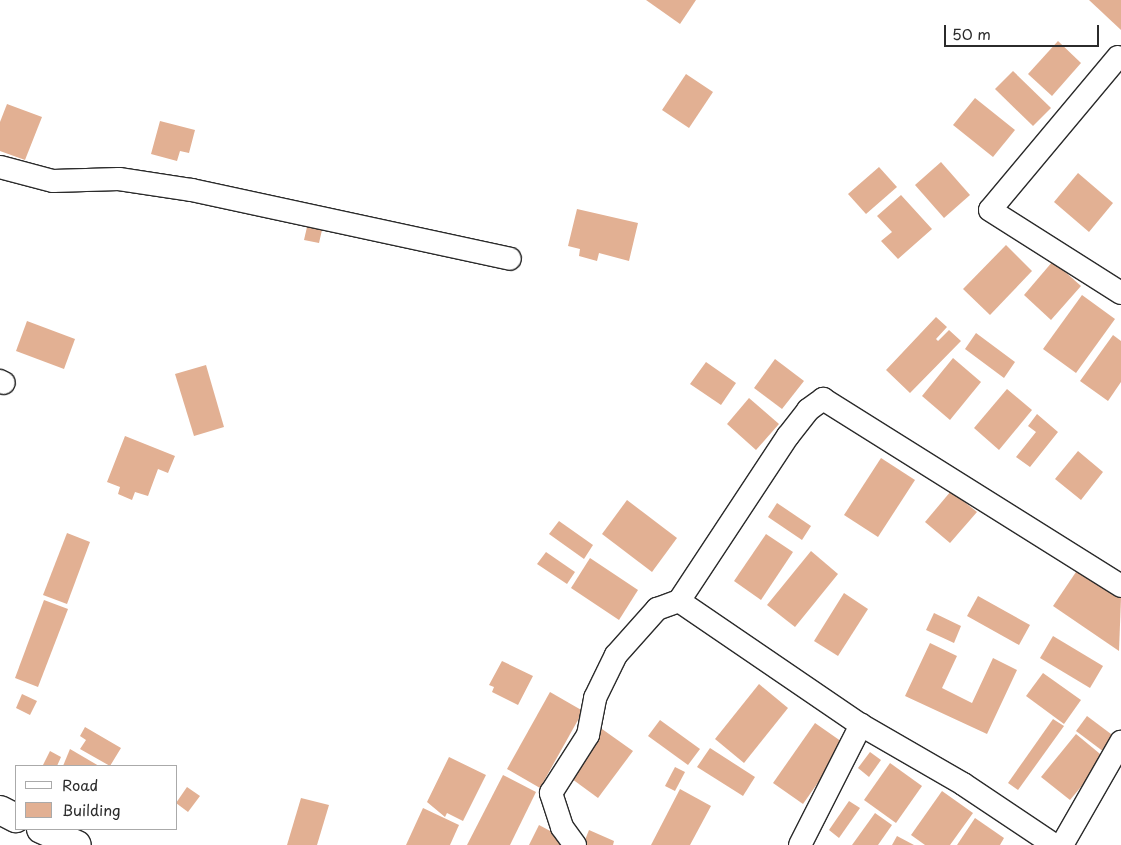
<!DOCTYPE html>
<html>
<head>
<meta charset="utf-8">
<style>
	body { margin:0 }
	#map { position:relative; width:1121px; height:845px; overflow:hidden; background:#fff; font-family:"Playpen Sans",sans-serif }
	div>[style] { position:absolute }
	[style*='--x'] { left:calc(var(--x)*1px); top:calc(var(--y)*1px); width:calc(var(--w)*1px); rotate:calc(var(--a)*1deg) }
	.building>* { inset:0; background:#e2b093 }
	.roads { filter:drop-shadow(1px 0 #2b2b2b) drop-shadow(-1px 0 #2b2b2b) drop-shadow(0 1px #2b2b2b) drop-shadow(0 -1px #2b2b2b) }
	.street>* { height:22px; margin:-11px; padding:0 11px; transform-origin:11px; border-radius:11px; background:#fff }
	.secondary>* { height:28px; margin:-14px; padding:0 14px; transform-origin:14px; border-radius:14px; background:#fff }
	span { translate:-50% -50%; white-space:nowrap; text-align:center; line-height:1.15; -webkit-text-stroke:4px #fff; paint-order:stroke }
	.legend { position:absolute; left:15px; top:765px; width:162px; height:65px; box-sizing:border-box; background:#fff; border:1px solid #aaa; margin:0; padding:6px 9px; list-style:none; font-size:15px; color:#2b2b2b }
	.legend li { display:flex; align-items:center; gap:10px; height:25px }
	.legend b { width:25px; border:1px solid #aaa }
	.scale { position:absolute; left:944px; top:25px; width:155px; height:22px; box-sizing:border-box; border:2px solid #2b2b2b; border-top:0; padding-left:6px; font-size:15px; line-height:18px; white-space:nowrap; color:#2b2b2b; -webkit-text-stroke:4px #fff; paint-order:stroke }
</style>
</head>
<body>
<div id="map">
	<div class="building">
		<i style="clip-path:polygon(646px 0,696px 0,680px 24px)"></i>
		<i style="clip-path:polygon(1089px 0,1121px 0,1121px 30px)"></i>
		<i style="clip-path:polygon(1058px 41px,1081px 63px,1052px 96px,1028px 74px)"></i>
		<i style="clip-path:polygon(1013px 71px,1051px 108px,1033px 126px,995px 89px)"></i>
		<i style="clip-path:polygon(686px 74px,713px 92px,689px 128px,662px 110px)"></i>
		<i style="clip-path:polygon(975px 98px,1015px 130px,993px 157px,953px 125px)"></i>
		<i style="clip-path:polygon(7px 104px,42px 117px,25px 160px,0 151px,0 122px)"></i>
		<i style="clip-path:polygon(160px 121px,195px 130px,189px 153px,180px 151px,177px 161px,151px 154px)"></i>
		<i style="clip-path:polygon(941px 162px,970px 195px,944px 218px,915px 185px)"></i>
		<i style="clip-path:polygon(879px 167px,897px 187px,866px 214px,848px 194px)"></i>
		<i style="clip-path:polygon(1078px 173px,1113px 203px,1089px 232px,1054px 202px)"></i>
		<i style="clip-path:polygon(901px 195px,932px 229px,898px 259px,881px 241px,892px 232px,877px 216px)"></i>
		<i style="clip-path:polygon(577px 209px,638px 223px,629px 261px,599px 253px,597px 261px,579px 256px,580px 249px,568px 246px)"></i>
		<i style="clip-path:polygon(307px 227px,322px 230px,319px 243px,304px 240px)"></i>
		<i style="clip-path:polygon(1006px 245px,1032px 271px,990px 315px,963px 289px)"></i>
		<i style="clip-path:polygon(1053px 261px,1081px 286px,1051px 320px,1024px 295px)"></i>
		<i style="clip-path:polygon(1082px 295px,1115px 319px,1076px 373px,1043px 349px)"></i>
		<i style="clip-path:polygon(936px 317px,947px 327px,936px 339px,938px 341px,949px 330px,961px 341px,910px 393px,886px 370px)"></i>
		<i style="clip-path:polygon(27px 321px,75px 339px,64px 369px,16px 351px)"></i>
		<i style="clip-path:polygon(976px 333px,1015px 362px,1004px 378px,965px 349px)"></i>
		<i style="clip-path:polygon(1113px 335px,1121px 341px,1121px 382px,1108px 401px,1080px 381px)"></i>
		<i style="clip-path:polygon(953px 358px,981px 382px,950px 420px,922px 396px)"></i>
		<i style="clip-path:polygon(775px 359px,804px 381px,782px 409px,754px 388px)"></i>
		<i style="clip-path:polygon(706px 362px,736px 383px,721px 405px,690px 384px)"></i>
		<i style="clip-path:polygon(206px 365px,224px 427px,194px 436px,175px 374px)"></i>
		<i style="clip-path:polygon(1007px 389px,1032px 410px,999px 450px,974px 428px)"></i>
		<i style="clip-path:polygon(749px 398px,779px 424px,756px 450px,727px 424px)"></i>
		<i style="clip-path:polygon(1037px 414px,1058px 432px,1030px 467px,1016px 457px,1036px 432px,1028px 426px)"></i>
		<i style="clip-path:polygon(125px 436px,175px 456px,168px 473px,158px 469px,148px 496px,135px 492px,132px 500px,118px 494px,120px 487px,107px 482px)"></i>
		<i style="clip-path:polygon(1078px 451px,1103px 472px,1081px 500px,1055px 479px)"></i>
		<i style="clip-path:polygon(881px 458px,915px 480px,878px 537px,844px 515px)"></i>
		<i style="clip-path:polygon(951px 491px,977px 512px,950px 543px,925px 522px)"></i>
		<i style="clip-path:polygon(627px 500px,677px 538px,652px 572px,602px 534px)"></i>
		<i style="clip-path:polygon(777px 503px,811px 526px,802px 540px,768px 517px)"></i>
		<i style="clip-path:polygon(559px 521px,593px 545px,584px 559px,549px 534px)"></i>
		<i style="clip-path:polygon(67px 533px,90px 542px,67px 604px,43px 595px)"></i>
		<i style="clip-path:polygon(766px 534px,793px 552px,761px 600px,734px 581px)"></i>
		<i style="clip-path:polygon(811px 551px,838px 574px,795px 627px,767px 605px)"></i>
		<i style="clip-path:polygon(546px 552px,575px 572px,567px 584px,537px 564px)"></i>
		<i style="clip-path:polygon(590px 558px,638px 590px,619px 620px,571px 588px)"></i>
		<i style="clip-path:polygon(1078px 569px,1121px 598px,1119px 651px,1053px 606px)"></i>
		<i style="clip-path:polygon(844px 593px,868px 609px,838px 656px,814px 641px)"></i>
		<i style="clip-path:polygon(978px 596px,1030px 625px,1019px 645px,967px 616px)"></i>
		<i style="clip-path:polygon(44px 600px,68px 609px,38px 687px,15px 678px)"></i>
		<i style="clip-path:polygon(934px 613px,961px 626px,954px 643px,926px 630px)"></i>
		<i style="clip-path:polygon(1053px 636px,1103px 666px,1090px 688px,1040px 658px)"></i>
		<i style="clip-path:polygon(930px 643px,957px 656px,942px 688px,972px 703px,993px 658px,1017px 670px,987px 734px,905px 696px)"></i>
		<i style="clip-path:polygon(502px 661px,533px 676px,518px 705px,492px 692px,494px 687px,489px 685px)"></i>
		<i style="clip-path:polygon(1043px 673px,1081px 700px,1064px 724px,1026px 696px)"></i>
		<i style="clip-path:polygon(759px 684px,788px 708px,744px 763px,715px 739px)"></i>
		<i style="clip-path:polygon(550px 692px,583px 711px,540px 788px,507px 769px)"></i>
		<i style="clip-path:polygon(22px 694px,37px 701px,30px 715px,16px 708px)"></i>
		<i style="clip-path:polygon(1087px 716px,1115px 737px,1104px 752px,1076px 731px)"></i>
		<i style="clip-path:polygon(1053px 719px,1064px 726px,1018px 790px,1008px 783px)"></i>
		<i style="clip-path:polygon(660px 720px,700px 749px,688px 765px,648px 736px)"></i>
		<i style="clip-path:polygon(815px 723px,845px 744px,803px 804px,773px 783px)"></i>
		<i style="clip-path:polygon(85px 727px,121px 748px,110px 766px,80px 749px,86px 740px,80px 736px)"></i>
		<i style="clip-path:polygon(602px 729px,633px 751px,598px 798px,568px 776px)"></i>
		<i style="clip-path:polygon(1076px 734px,1105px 758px,1070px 800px,1041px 777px)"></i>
		<i style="clip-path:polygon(710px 748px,755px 777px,743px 796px,697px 767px)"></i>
		<i style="clip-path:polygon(70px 749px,99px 766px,63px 766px)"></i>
		<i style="clip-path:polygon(50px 751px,61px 757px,57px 766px,43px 765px)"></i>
		<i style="clip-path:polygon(870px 752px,881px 760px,869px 777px,858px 768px)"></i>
		<i style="clip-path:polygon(449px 757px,486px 775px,463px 821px,447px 813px,445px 817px,427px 802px)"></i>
		<i style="clip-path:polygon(890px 763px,922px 786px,896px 823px,864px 800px)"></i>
		<i style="clip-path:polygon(675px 767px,685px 772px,675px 791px,665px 786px)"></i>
		<i style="clip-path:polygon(503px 775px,536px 792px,510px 845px,467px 845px)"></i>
		<i style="clip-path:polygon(187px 787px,200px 796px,188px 812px,176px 803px)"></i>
		<i style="clip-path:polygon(680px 789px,711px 806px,690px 845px,651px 845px)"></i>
		<i style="clip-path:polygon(942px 791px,973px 813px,950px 845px,925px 845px,911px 835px)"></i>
		<i style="clip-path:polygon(301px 798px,329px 805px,317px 845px,287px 845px)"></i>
		<i style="clip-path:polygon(849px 801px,860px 808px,839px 838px,829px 830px)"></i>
		<i style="clip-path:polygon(423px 808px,459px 825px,450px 845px,406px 845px)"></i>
		<i style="clip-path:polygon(875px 813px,892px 825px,878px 845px,852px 845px)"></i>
		<i style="clip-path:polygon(975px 818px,1004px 838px,1000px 845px,957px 845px)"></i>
		<i style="clip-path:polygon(539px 825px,569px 841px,567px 845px,529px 845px)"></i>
		<i style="clip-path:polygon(589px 830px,614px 841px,613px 845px,583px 845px)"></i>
		<i style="clip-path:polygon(897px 836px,914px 845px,892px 845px)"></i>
	</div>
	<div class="roads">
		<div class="street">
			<i style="--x:1118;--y:57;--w:199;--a:129.9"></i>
			<i style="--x:990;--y:210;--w:155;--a:32.4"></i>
			<i style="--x:0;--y:167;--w:55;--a:14.8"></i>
			<i style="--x:53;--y:181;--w:66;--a:-1.7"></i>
			<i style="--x:119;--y:179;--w:74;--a:8.6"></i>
			<i style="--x:192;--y:190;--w:325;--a:12.2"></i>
			<i style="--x:0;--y:381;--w:4;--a:27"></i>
			<i style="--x:679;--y:601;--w:198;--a:-56.6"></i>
			<i style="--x:788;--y:436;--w:33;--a:-52"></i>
			<i style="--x:808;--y:410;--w:19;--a:-36"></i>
			<i style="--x:823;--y:399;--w:352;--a:32.1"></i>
			<i style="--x:575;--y:845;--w:22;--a:-126"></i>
			<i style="--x:562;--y:827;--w:36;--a:-108"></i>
			<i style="--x:551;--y:793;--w:69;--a:-57.5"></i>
			<i style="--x:588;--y:735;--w:38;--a:-79"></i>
			<i style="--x:595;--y:698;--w:48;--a:-64"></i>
			<i style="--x:616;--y:655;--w:62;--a:-48.3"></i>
			<i style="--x:657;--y:609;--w:23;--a:-20"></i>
			<i style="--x:679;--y:601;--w:220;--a:34.3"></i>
			<i style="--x:861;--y:725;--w:118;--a:30"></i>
			<i style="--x:963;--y:784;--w:110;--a:33.8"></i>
			<i style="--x:800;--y:845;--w:135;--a:-63.1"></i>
			<i style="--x:1062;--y:845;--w:119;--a:-60.2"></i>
		</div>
		<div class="secondary">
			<i style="--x:0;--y:810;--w:18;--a:27"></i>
			<i style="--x:41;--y:829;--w:39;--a:24"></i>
		</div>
	</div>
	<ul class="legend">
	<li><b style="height:6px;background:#fff"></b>Road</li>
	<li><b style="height:14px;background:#e2b093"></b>Building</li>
	</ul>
	<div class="scale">50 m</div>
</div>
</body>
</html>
